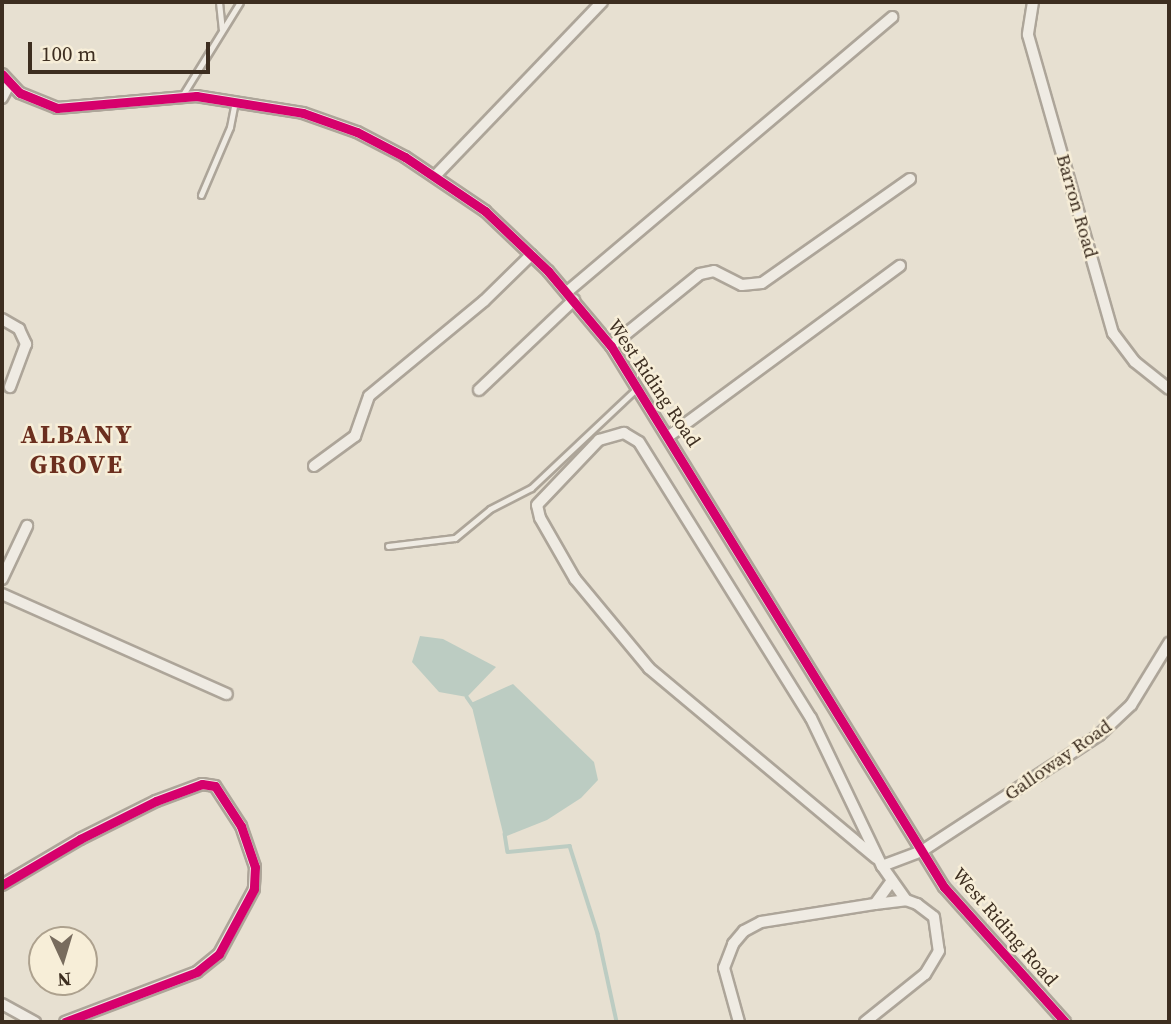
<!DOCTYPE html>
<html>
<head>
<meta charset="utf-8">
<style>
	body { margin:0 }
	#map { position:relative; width:1171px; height:1024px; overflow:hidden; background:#e7e0d1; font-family:"Source Serif 4",serif }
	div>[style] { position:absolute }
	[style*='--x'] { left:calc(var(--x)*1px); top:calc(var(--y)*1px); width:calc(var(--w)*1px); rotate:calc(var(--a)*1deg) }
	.water>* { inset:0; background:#bcccc2 }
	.stream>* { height:3.5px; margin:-1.75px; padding:0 1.75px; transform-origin:1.75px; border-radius:1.75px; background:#bcccc2 }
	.roads { filter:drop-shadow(2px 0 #ada599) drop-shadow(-2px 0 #ada599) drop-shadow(0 2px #ada599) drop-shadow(0 -2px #ada599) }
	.service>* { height:5px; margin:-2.5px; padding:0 2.5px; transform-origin:2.5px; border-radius:2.5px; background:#efebe3 }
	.minor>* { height:10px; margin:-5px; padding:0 5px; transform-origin:5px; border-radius:5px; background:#efebe3 }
	.cycleway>* { height:9px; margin:-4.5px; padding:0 4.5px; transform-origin:4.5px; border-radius:4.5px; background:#d6006c }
	span { translate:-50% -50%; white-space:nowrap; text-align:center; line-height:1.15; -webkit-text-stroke:5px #f7eed8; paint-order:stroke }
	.street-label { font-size:19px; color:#3d2e20 }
	.district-label { font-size:26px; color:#6b2e1e; font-weight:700; letter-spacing:2px }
	.frame { position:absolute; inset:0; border:4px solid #3d2e20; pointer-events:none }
	.north { position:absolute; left:28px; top:926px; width:70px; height:70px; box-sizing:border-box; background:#f7eed8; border:2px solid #ada18e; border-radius:50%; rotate:176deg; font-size:19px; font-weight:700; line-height:28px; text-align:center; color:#3d2e20 }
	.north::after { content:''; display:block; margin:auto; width:24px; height:32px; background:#786c5e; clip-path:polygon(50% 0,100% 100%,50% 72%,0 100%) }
	.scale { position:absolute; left:28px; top:42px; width:182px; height:32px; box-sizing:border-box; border:4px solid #3d2e20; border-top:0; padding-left:9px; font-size:21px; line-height:24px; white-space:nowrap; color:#3d2e20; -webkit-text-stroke:5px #f7eed8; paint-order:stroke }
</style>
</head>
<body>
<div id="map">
	<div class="water">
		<i style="clip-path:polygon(420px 636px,443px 639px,496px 667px,467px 697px,439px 692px,412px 662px)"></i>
		<i style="clip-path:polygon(513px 684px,594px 762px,598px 780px,581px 798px,547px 820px,504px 837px,471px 703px)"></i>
	</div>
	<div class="stream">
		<i style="--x:467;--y:697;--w:12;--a:55"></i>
		<i style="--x:505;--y:834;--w:18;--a:81"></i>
		<i style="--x:508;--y:852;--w:62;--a:-5.5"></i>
		<i style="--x:570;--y:846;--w:92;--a:72.3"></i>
		<i style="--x:598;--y:934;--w:90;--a:77.8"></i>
	</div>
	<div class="roads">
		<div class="service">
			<i style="--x:219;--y:2;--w:27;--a:84"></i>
			<i style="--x:182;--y:96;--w:110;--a:-58.3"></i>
			<i style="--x:201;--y:195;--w:74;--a:-66.9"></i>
			<i style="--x:230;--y:127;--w:26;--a:-79"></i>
			<i style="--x:388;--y:546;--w:67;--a:-6.8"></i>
			<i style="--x:455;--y:538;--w:45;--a:-39.6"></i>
			<i style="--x:490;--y:509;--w:46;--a:-27.1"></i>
			<i style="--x:531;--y:488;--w:144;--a:-43.3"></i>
		</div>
		<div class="minor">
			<i style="--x:1033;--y:2;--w:33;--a:99"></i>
			<i style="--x:1028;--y:35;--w:310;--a:74.1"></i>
			<i style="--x:1113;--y:333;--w:36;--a:53"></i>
			<i style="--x:1135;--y:362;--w:43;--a:38.5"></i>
			<i style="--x:2;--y:74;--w:26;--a:47"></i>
			<i style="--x:20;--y:93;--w:40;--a:22"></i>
			<i style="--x:57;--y:108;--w:140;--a:-4.9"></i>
			<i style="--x:196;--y:96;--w:108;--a:9"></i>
			<i style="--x:303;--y:113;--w:57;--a:19.4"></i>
			<i style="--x:357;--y:132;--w:54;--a:27.5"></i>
			<i style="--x:405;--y:157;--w:97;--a:34"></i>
			<i style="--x:485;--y:211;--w:87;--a:43.6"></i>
			<i style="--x:548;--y:271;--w:98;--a:50"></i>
			<i style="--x:611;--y:346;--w:635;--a:58.39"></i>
			<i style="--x:944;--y:887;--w:181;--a:48.1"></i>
			<i style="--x:2;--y:98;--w:17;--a:-62"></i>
			<i style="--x:436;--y:175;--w:240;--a:-46.2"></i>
			<i style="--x:567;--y:292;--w:426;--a:-40.2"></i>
			<i style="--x:2;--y:319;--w:20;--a:30"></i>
			<i style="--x:19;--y:329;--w:17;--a:65"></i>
			<i style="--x:26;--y:344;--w:46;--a:110.4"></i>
			<i style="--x:611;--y:346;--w:114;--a:-39"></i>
			<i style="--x:700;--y:274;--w:14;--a:-12"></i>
			<i style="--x:714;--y:271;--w:31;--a:27"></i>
			<i style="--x:742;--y:285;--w:20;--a:-6"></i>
			<i style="--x:762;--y:283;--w:181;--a:-35.1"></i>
			<i style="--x:479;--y:390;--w:131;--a:-43.5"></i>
			<i style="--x:669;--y:436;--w:287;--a:-36.4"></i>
			<i style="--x:314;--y:466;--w:51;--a:-36.2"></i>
			<i style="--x:355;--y:436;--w:42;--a:-70.7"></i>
			<i style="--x:369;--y:396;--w:149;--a:-39.6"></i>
			<i style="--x:484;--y:301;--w:66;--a:-44.4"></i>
			<i style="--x:2;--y:579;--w:59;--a:-64.7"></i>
			<i style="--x:2;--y:594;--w:246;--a:24"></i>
			<i style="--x:876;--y:858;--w:296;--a:-140.1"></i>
			<i style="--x:649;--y:668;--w:116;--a:-129.7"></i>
			<i style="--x:575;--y:579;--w:70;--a:-119.8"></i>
			<i style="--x:540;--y:518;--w:13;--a:-103"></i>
			<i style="--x:537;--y:505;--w:90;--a:-46.4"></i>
			<i style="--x:599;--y:440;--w:26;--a:-16"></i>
			<i style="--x:624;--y:433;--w:17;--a:31"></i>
			<i style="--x:639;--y:442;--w:325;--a:58.1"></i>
			<i style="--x:811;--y:718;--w:164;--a:64.4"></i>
			<i style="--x:2;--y:885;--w:91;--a:-30.5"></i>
			<i style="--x:80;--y:839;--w:85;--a:-26.6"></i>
			<i style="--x:156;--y:801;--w:49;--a:-20.3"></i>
			<i style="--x:202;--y:784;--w:13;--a:9"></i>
			<i style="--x:215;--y:786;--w:48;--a:57"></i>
			<i style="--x:241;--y:826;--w:43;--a:71.1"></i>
			<i style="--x:255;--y:867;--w:22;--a:93"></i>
			<i style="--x:254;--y:889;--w:74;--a:118.3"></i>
			<i style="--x:219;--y:954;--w:28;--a:141"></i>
			<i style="--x:197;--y:972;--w:141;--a:159.3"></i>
			<i style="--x:906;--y:900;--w:42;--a:-125.2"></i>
			<i style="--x:882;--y:866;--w:43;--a:-20.6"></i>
			<i style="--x:922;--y:851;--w:212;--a:-33.2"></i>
			<i style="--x:1099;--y:735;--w:44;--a:-43.2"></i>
			<i style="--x:1131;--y:705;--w:73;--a:-58.5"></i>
			<i style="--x:875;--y:904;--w:29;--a:-54"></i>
			<i style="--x:2;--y:1004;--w:38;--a:29"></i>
			<i style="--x:739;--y:1022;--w:56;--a:-105.5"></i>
			<i style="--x:724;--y:968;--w:26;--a:-69"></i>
			<i style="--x:733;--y:944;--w:17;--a:-50"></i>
			<i style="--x:744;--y:931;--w:19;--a:-28"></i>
			<i style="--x:761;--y:922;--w:115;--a:-9"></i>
			<i style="--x:875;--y:904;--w:31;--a:-7"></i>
			<i style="--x:906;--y:900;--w:12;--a:20"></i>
			<i style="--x:917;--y:904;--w:21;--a:37"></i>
			<i style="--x:934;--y:917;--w:34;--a:82"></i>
			<i style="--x:939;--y:951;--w:27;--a:121"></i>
			<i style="--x:925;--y:974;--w:77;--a:141.3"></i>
		</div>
	</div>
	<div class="cycleway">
		<i style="--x:2;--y:74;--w:26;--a:47"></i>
		<i style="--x:20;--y:93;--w:40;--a:22"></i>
		<i style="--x:57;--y:108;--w:140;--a:-4.9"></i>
		<i style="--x:196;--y:96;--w:108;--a:9"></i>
		<i style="--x:303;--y:113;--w:57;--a:19.4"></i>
		<i style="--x:357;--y:132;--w:54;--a:27.5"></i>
		<i style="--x:405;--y:157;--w:97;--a:34"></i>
		<i style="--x:485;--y:211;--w:87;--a:43.6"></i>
		<i style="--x:548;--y:271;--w:98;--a:50"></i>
		<i style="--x:611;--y:346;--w:635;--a:58.39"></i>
		<i style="--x:944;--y:887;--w:181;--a:48.1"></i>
		<i style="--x:2;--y:885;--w:91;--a:-30.5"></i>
		<i style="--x:80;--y:839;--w:85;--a:-26.6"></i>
		<i style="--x:156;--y:801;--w:49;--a:-20.3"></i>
		<i style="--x:202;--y:784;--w:13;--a:9"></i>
		<i style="--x:215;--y:786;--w:48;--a:57"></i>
		<i style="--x:241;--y:826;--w:43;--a:71.1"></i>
		<i style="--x:255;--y:867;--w:22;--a:93"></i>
		<i style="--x:254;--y:889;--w:74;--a:118.3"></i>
		<i style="--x:219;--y:954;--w:28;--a:141"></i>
		<i style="--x:197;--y:972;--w:141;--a:159.3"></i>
	</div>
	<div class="street-label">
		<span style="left:1077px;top:206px;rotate:74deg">Barron Road</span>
		<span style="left:654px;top:383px;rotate:56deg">West Riding Road</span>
		<span style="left:1058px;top:760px;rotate:-35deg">Galloway Road</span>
		<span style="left:1005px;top:927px;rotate:49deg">West Riding Road</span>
	</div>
	<div class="district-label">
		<span style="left:77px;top:450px">ALBANY<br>GROVE</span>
	</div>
	<div class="frame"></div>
	<div class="north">N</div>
	<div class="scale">100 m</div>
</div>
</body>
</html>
